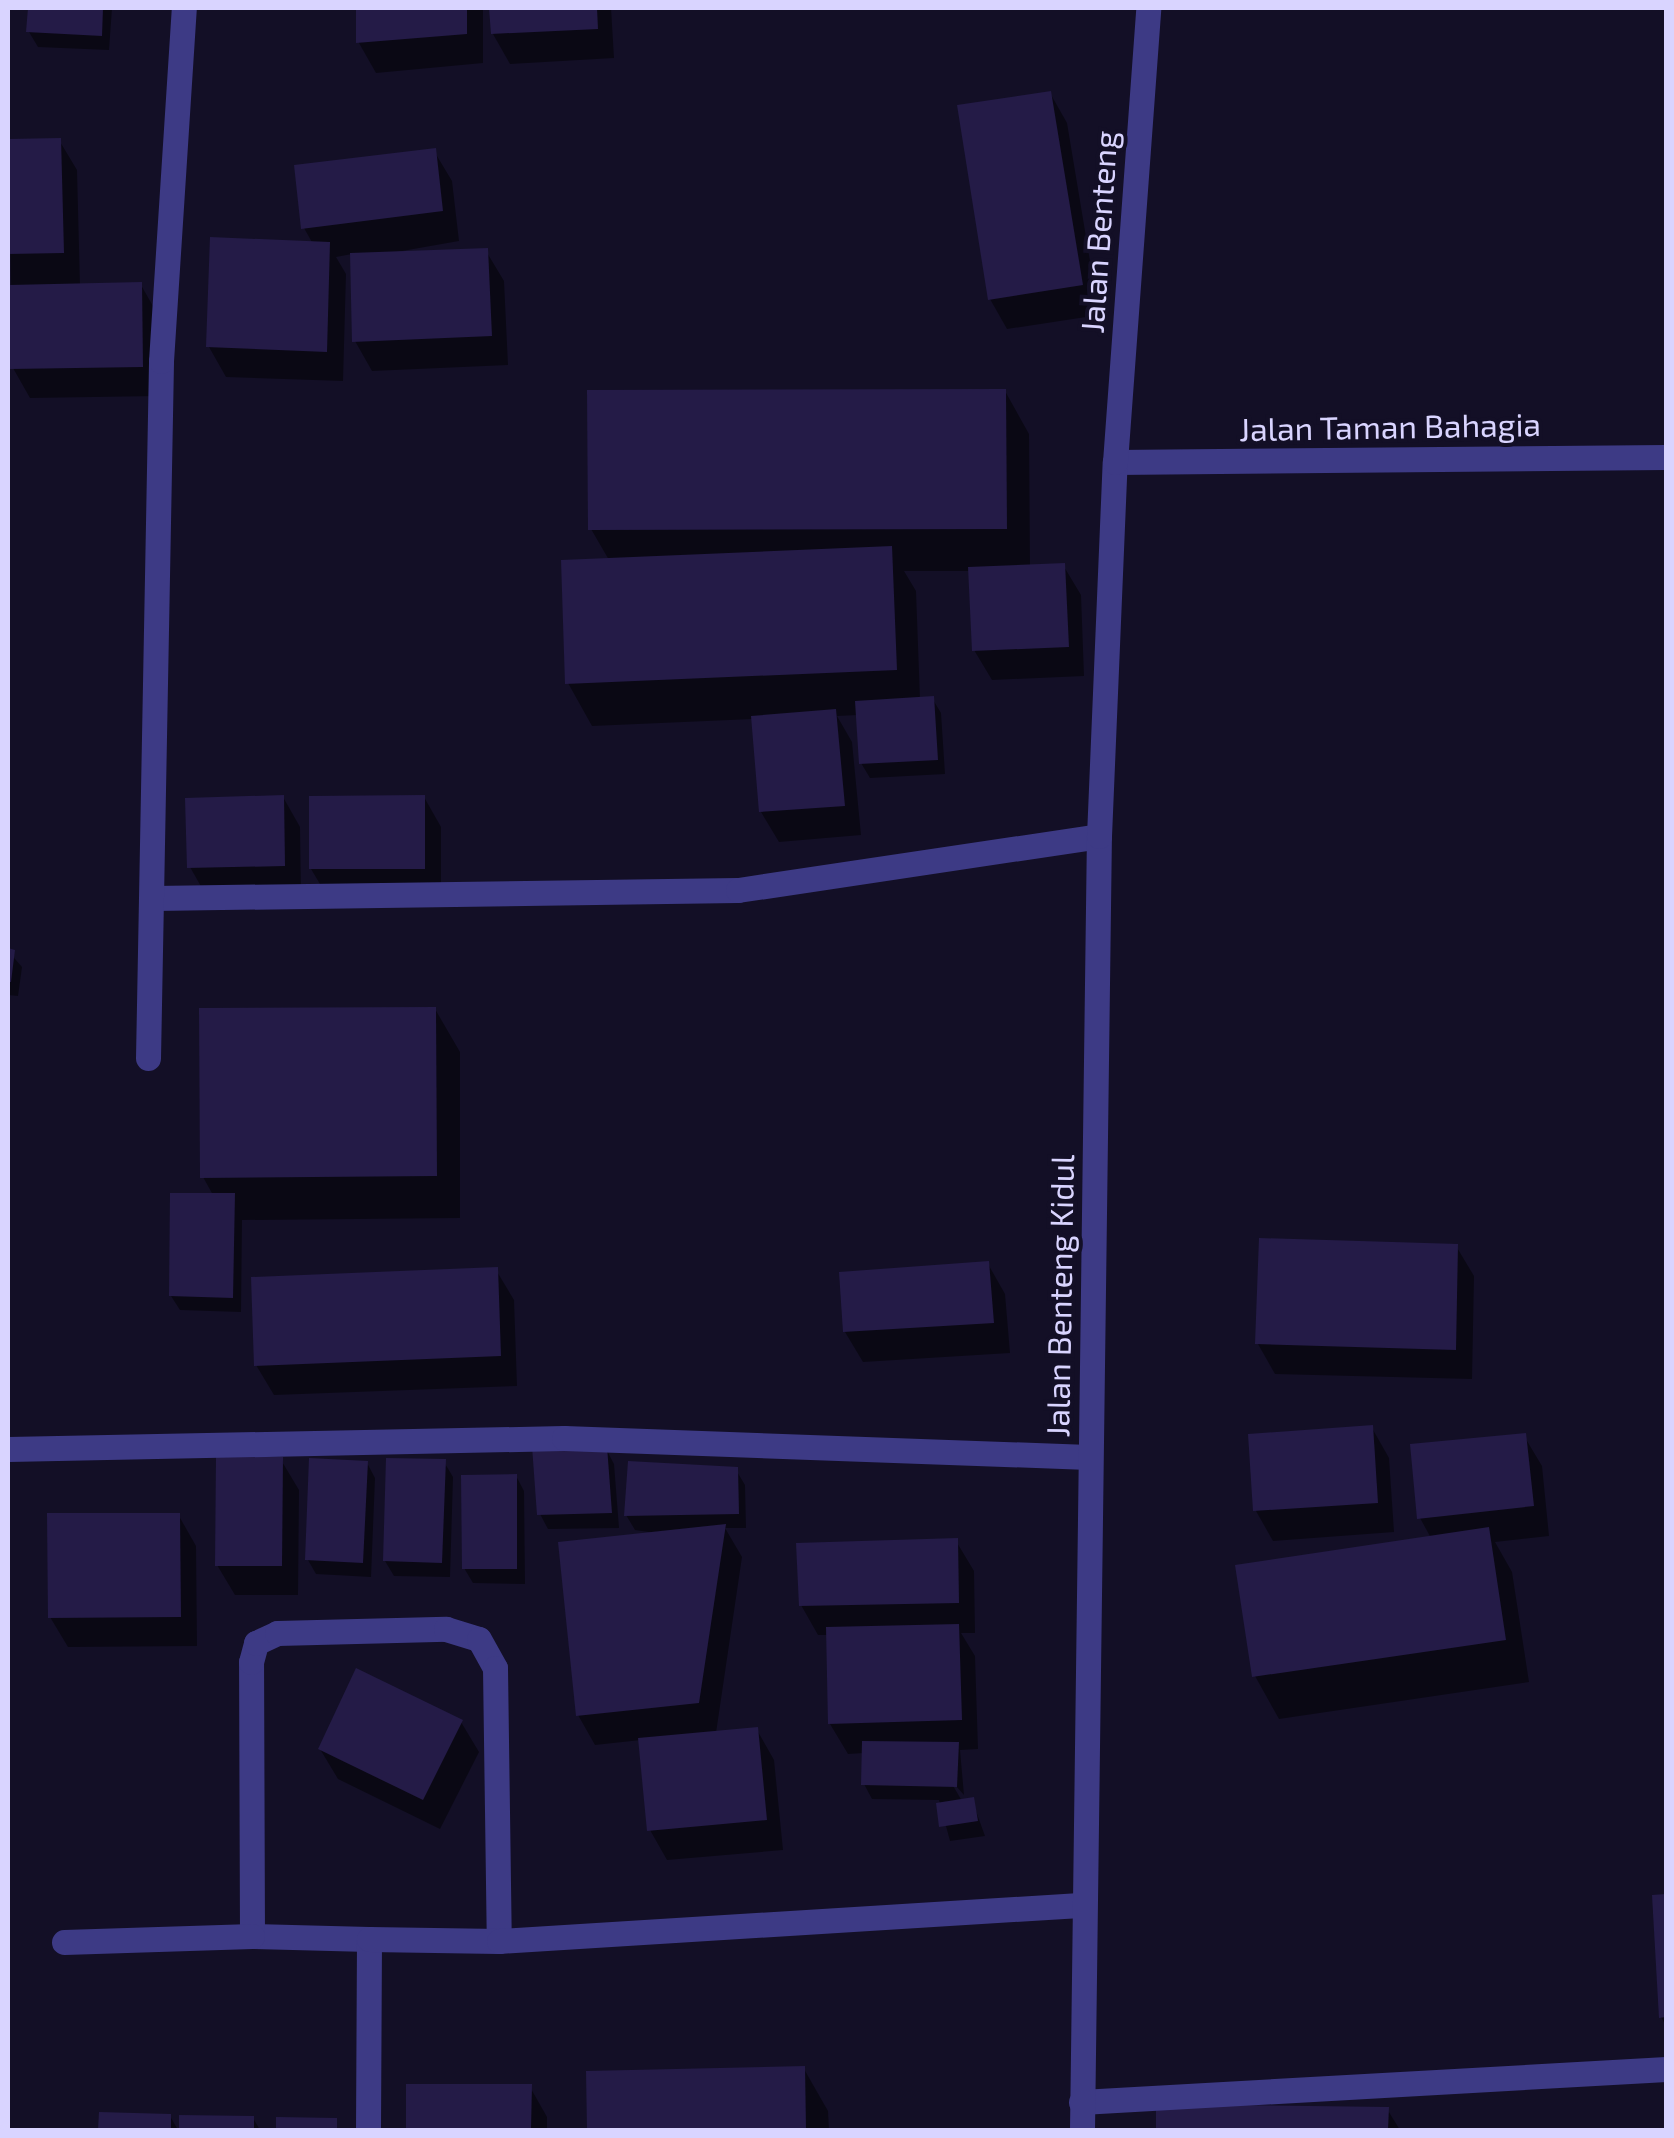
<!DOCTYPE html>
<html>
<head>
<meta charset="utf-8">
<style>
	body { margin:0 }
	#map { position:relative; width:1674px; height:2138px; overflow:hidden; background:#130f26; font-family:"Exo 2",sans-serif }
	div>[style] { position:absolute }
	[style*='--x'] { left:calc(var(--x)*1px); top:calc(var(--y)*1px); width:calc(var(--w)*1px); rotate:calc(var(--a)*1deg) }
	.shadow>* { inset:0; background:#0007 }
	.building>* { inset:0; background:#241b47 }
	.minor>* { height:25px; margin:-12.5px; padding:0 12.5px; transform-origin:12.5px; border-radius:12.5px; background:#3d3a85 }
	span { translate:-50% -50%; white-space:nowrap; text-align:center; line-height:1.15; -webkit-text-stroke:8px #130f26; paint-order:stroke }
	.street-label { font-size:32px; color:#d9d4ff }
	.frame { position:absolute; inset:0; border:10px solid #d9d4ff; pointer-events:none }
</style>
</head>
<body>
<div id="map">
	<div class="shadow">
		<i style="clip-path:polygon(31px 8px,112px 8px,109px 50px,38px 47px,29px 32px)"></i>
		<i style="clip-path:polygon(358px 8px,483px 8px,483px 63px,376px 73px,359px 43px)"></i>
		<i style="clip-path:polygon(492px 8px,611px 8px,614px 58px,510px 64px,493px 34px)"></i>
		<i style="clip-path:polygon(1050px 93px,1067px 123px,1099px 315px,1007px 329px,990px 299px)"></i>
		<i style="clip-path:polygon(59px 140px,77px 170px,80px 286px,141px 285px,158px 315px,159px 396px,30px 398px,13px 368px,8px 142px)"></i>
		<i style="clip-path:polygon(434px 151px,452px 181px,459px 241px,385px 254px,486px 251px,504px 281px,508px 365px,372px 371px,355px 341px,352px 254px,336px 257px,346px 274px,343px 381px,226px 377px,209px 347px,313px 244px,304px 228px)"></i>
		<i style="clip-path:polygon(1005px 391px,1029px 434px,1030px 567px,1063px 565px,1081px 595px,1084px 676px,992px 680px,974px 650px,970px 571px,904px 571px,916px 591px,920px 699px,932px 698px,941px 713px,945px 774px,870px 778px,861px 763px,858px 715px,837px 716px,852px 742px,861px 835px,779px 842px,761px 812px,753px 719px,592px 726px,568px 683px,609px 560px,591px 529px)"></i>
		<i style="clip-path:polygon(283px 797px,300px 827px,301px 895px,207px 897px,190px 867px)"></i>
		<i style="clip-path:polygon(424px 797px,441px 827px,441px 898px,329px 899px,311px 869px)"></i>
		<i style="clip-path:polygon(8px 951px,22px 967px,18px 996px,8px 995px)"></i>
		<i style="clip-path:polygon(435px 1009px,460px 1052px,460px 1218px,242px 1220px,241px 1312px,180px 1310px,171px 1296px,213px 1195px,203px 1177px)"></i>
		<i style="clip-path:polygon(1456px 1246px,1474px 1276px,1472px 1379px,1275px 1374px,1258px 1344px)"></i>
		<i style="clip-path:polygon(988px 1264px,1005px 1294px,1010px 1353px,863px 1362px,845px 1332px)"></i>
		<i style="clip-path:polygon(496px 1270px,514px 1300px,517px 1386px,274px 1395px,256px 1365px)"></i>
		<i style="clip-path:polygon(1372px 1428px,1389px 1458px,1394px 1532px,1273px 1541px,1256px 1511px)"></i>
		<i style="clip-path:polygon(1524px 1436px,1542px 1466px,1549px 1536px,1495px 1542px,1512px 1572px,1529px 1682px,1279px 1719px,1255px 1676px,1431px 1538px,1420px 1518px)"></i>
		<i style="clip-path:polygon(606px 1449px,614px 1464px,619px 1528px,548px 1529px,540px 1514px)"></i>
		<i style="clip-path:polygon(281px 1460px,299px 1490px,298px 1595px,235px 1595px,217px 1565px)"></i>
		<i style="clip-path:polygon(444px 1462px,453px 1477px,450px 1577px,394px 1576px,385px 1561px)"></i>
		<i style="clip-path:polygon(367px 1463px,375px 1478px,371px 1577px,316px 1574px,308px 1560px)"></i>
		<i style="clip-path:polygon(736px 1470px,745px 1485px,746px 1528px,725px 1528px,742px 1557px,716px 1733px,757px 1730px,774px 1760px,783px 1850px,667px 1860px,650px 1830px,641px 1740px,595px 1745px,578px 1715px,662px 1534px,635px 1530px,626px 1515px)"></i>
		<i style="clip-path:polygon(516px 1476px,524px 1491px,525px 1584px,473px 1583px,464px 1568px)"></i>
		<i style="clip-path:polygon(179px 1516px,196px 1546px,197px 1646px,68px 1647px,50px 1617px)"></i>
		<i style="clip-path:polygon(956px 1541px,974px 1571px,975px 1633px,961px 1633px,975px 1656px,978px 1749px,960px 1750px,964px 1795px,948px 1777px,962px 1801px,972px 1800px,985px 1836px,950px 1841px,939px 1800px,872px 1799px,864px 1784px,864px 1753px,848px 1754px,830px 1724px,829px 1635px,818px 1635px,801px 1605px)"></i>
		<i style="clip-path:polygon(461px 1722px,479px 1752px,440px 1829px,338px 1779px,320px 1749px)"></i>
		<i style="clip-path:polygon(1654px 1897px,1666px 1897px,1666px 2026px,1661px 2017px)"></i>
		<i style="clip-path:polygon(804px 2069px,828px 2111px,829px 2130px,589px 2130px,588px 2074px)"></i>
		<i style="clip-path:polygon(409px 2086px,530px 2087px,547px 2117px,547px 2130px,408px 2130px)"></i>
		<i style="clip-path:polygon(1159px 2107px,1387px 2109px,1400px 2130px,1158px 2130px)"></i>
		<i style="clip-path:polygon(101px 2115px,170px 2116px,178px 2130px,101px 2130px)"></i>
		<i style="clip-path:polygon(182px 2117px,253px 2118px,260px 2130px,181px 2130px)"></i>
	</div>
	<div class="building">
		<i style="clip-path:polygon(28px 8px,103px 8px,102px 36px,26px 32px)"></i>
		<i style="clip-path:polygon(356px 8px,467px 8px,467px 34px,356px 43px)"></i>
		<i style="clip-path:polygon(489px 8px,597px 8px,598px 29px,491px 34px)"></i>
		<i style="clip-path:polygon(1051px 91px,1083px 285px,988px 300px,957px 105px)"></i>
		<i style="clip-path:polygon(61px 138px,64px 253px,8px 254px,8px 139px)"></i>
		<i style="clip-path:polygon(436px 148px,443px 211px,301px 229px,294px 165px)"></i>
		<i style="clip-path:polygon(210px 237px,330px 242px,327px 352px,206px 347px)"></i>
		<i style="clip-path:polygon(488px 248px,492px 336px,352px 342px,350px 253px)"></i>
		<i style="clip-path:polygon(142px 282px,143px 367px,10px 369px,9px 285px)"></i>
		<i style="clip-path:polygon(1006px 389px,1007px 529px,588px 530px,587px 390px)"></i>
		<i style="clip-path:polygon(892px 546px,897px 670px,565px 684px,561px 560px)"></i>
		<i style="clip-path:polygon(1065px 563px,1069px 647px,972px 651px,968px 567px)"></i>
		<i style="clip-path:polygon(934px 696px,938px 760px,859px 764px,855px 701px)"></i>
		<i style="clip-path:polygon(836px 709px,845px 806px,759px 812px,751px 716px)"></i>
		<i style="clip-path:polygon(284px 795px,285px 866px,187px 868px,185px 798px)"></i>
		<i style="clip-path:polygon(425px 795px,425px 869px,309px 869px,309px 796px)"></i>
		<i style="clip-path:polygon(8px 948px,15px 950px,11px 982px,8px 982px)"></i>
		<i style="clip-path:polygon(436px 1007px,437px 1176px,200px 1178px,199px 1008px)"></i>
		<i style="clip-path:polygon(170px 1193px,235px 1193px,233px 1298px,169px 1296px)"></i>
		<i style="clip-path:polygon(1259px 1238px,1458px 1244px,1456px 1350px,1255px 1344px)"></i>
		<i style="clip-path:polygon(989px 1261px,994px 1323px,843px 1332px,839px 1272px)"></i>
		<i style="clip-path:polygon(498px 1267px,501px 1356px,254px 1366px,251px 1277px)"></i>
		<i style="clip-path:polygon(1373px 1425px,1378px 1503px,1253px 1511px,1248px 1434px)"></i>
		<i style="clip-path:polygon(1526px 1433px,1534px 1506px,1417px 1519px,1410px 1444px)"></i>
		<i style="clip-path:polygon(532px 1446px,607px 1446px,612px 1513px,537px 1515px)"></i>
		<i style="clip-path:polygon(216px 1457px,283px 1457px,282px 1566px,215px 1566px)"></i>
		<i style="clip-path:polygon(309px 1458px,368px 1461px,363px 1563px,305px 1560px)"></i>
		<i style="clip-path:polygon(386px 1458px,446px 1459px,442px 1563px,383px 1561px)"></i>
		<i style="clip-path:polygon(628px 1461px,738px 1467px,739px 1514px,624px 1516px)"></i>
		<i style="clip-path:polygon(517px 1474px,517px 1569px,462px 1569px,461px 1475px)"></i>
		<i style="clip-path:polygon(47px 1513px,180px 1513px,181px 1617px,48px 1618px)"></i>
		<i style="clip-path:polygon(726px 1524px,699px 1703px,576px 1716px,558px 1542px)"></i>
		<i style="clip-path:polygon(1489px 1527px,1506px 1640px,1252px 1677px,1235px 1565px)"></i>
		<i style="clip-path:polygon(958px 1538px,959px 1603px,799px 1606px,796px 1543px)"></i>
		<i style="clip-path:polygon(959px 1624px,962px 1720px,828px 1724px,826px 1627px)"></i>
		<i style="clip-path:polygon(356px 1668px,463px 1720px,423px 1800px,318px 1749px)"></i>
		<i style="clip-path:polygon(758px 1727px,767px 1820px,647px 1831px,638px 1738px)"></i>
		<i style="clip-path:polygon(862px 1741px,959px 1742px,957px 1787px,861px 1785px)"></i>
		<i style="clip-path:polygon(974px 1797px,978px 1821px,939px 1827px,936px 1803px)"></i>
		<i style="clip-path:polygon(1666px 1894px,1666px 2017px,1659px 2018px,1652px 1895px)"></i>
		<i style="clip-path:polygon(805px 2066px,806px 2130px,587px 2130px,586px 2071px)"></i>
		<i style="clip-path:polygon(406px 2084px,532px 2084px,531px 2130px,406px 2130px)"></i>
		<i style="clip-path:polygon(1156px 2104px,1389px 2107px,1388px 2130px,1156px 2130px)"></i>
		<i style="clip-path:polygon(99px 2112px,171px 2114px,171px 2130px,98px 2130px)"></i>
		<i style="clip-path:polygon(179px 2115px,254px 2116px,254px 2130px,179px 2130px)"></i>
		<i style="clip-path:polygon(276px 2117px,337px 2118px,337px 2130px,276px 2130px)"></i>
	</div>
	<div class="minor">
		<i style="--x:1115;--y:462;--w:551;--a:-0.52"></i>
		<i style="--x:154;--y:898;--w:584;--a:-0.78"></i>
		<i style="--x:738;--y:890;--w:365;--a:-8.5"></i>
		<i style="--x:148;--y:1058;--w:697;--a:-88.93"></i>
		<i style="--x:161;--y:361;--w:354;--a:-86.3"></i>
		<i style="--x:8;--y:1449;--w:556;--a:-1.13"></i>
		<i style="--x:564;--y:1438;--w:525;--a:2.07"></i>
		<i style="--x:369;--y:1939;--w:117;--a:-178.5"></i>
		<i style="--x:252;--y:1936;--w:274;--a:-90.2"></i>
		<i style="--x:251;--y:1662;--w:20;--a:-75"></i>
		<i style="--x:256;--y:1643;--w:23;--a:-25"></i>
		<i style="--x:277;--y:1633;--w:169;--a:-1.4"></i>
		<i style="--x:446;--y:1629;--w:34;--a:17"></i>
		<i style="--x:479;--y:1639;--w:33;--a:61"></i>
		<i style="--x:495;--y:1668;--w:273;--a:89.2"></i>
		<i style="--x:64;--y:1942;--w:188;--a:-1.8"></i>
		<i style="--x:1081;--y:2102;--w:586;--a:-3.23"></i>
		<i style="--x:368;--y:2130;--w:191;--a:-89.7"></i>
		<i style="--x:369;--y:1939;--w:130;--a:0.9"></i>
		<i style="--x:499;--y:1941;--w:582;--a:-3.55"></i>
		<i style="--x:1082;--y:2130;--w:1294;--a:-89.25"></i>
		<i style="--x:1099;--y:836;--w:374;--a:-87.6"></i>
		<i style="--x:1115;--y:462;--w:455;--a:-85.8"></i>
	</div>
	<div class="street-label">
		<span style="left:1098px;top:232px;rotate:-86deg">Jalan Benteng</span>
		<span style="left:1390px;top:426px;rotate:-1deg">Jalan Taman Bahagia</span>
		<span style="left:1059px;top:1296px;rotate:-89deg">Jalan Benteng Kidul</span>
	</div>
	<div class="frame"></div>
</div>
</body>
</html>
